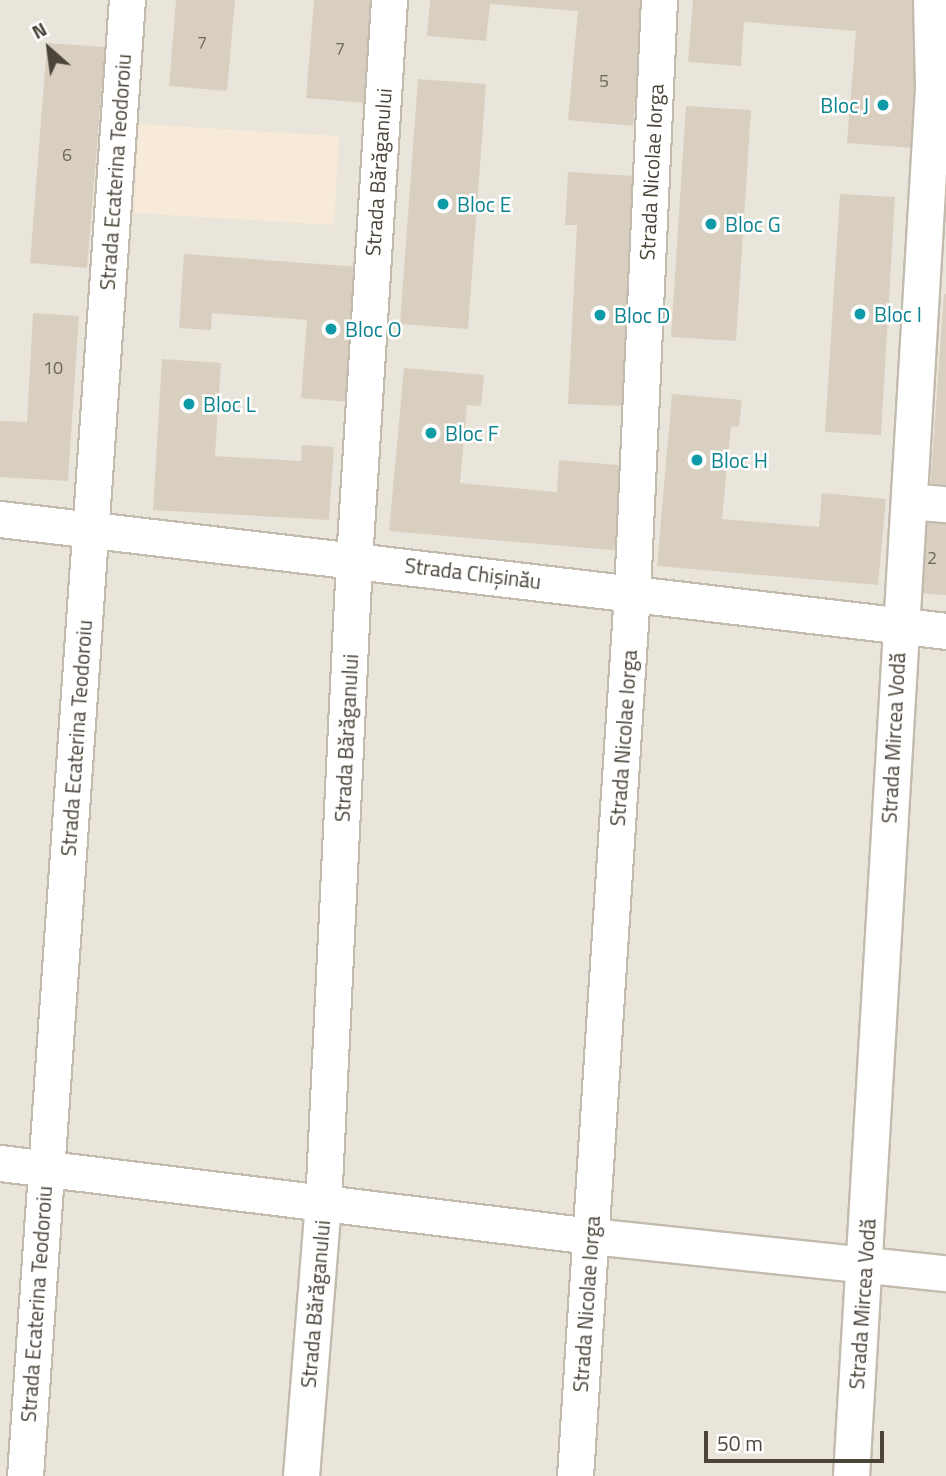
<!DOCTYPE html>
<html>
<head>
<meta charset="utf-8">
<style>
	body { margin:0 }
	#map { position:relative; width:946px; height:1476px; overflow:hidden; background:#f6f3ec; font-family:"Titillium Web",sans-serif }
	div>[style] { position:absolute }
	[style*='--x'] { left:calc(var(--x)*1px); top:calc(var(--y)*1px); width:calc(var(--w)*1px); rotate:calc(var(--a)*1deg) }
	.residential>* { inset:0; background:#eae5da }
	.commercial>* { inset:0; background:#f7ead8 }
	.building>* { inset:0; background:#d8cfc1 }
	.roads { filter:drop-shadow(2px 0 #c2bbae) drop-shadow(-2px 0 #c2bbae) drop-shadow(0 2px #c2bbae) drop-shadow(0 -2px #c2bbae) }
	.minor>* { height:35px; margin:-17.5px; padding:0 17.5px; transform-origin:17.5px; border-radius:17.5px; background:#fff }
	.dots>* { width:19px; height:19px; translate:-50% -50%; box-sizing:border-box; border:4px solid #fff; border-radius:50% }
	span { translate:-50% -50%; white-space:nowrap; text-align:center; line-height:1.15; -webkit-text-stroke:5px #fff; paint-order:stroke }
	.number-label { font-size:18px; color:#6e675b }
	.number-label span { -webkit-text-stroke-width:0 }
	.culture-label { font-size:21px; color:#0d838f }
	.right { translate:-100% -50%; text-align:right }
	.left { translate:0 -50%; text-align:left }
	.street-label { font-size:21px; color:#4b4439 }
	.north { position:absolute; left:14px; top:14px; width:70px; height:70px; -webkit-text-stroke:5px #fff; paint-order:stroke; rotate:332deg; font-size:19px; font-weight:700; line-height:28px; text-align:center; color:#4b4439 }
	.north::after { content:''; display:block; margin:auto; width:24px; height:32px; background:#4b4439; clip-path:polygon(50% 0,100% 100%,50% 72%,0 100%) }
	.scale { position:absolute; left:704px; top:1431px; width:180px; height:32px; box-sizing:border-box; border:4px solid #4b4439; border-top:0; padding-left:9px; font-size:21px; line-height:24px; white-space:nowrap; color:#4b4439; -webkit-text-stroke:5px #fff; paint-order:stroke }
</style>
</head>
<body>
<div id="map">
	<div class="residential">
		<i style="clip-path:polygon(0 0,946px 0,946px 1476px,0 1476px)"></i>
	</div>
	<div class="commercial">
		<i style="clip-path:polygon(139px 124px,339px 136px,334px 225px,134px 213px)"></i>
	</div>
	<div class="building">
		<i style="clip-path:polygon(176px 0,235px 0,227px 91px,169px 86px)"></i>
		<i style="clip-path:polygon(314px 0,374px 0,365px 103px,306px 98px)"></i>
		<i style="clip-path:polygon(430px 0,645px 0,633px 126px,568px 120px,578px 11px,490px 4px,486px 41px,427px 36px)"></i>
		<i style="clip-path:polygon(693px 0,925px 0,913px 148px,847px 143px,856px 31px,744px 22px,741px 66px,688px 62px)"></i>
		<i style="clip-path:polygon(47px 43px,105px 47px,87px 268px,30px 263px)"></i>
		<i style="clip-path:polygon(418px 79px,486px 84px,468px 329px,400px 324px)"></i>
		<i style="clip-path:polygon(686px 106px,751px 110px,736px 341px,671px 337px)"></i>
		<i style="clip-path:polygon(568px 172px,635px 176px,623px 406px,568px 404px,577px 225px,565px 225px)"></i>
		<i style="clip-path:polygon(840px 194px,895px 197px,881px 435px,825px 432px)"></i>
		<i style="clip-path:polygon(184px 254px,360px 267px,349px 402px,301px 398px,307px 320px,212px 313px,211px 330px,179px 328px)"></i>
		<i style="clip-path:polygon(944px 294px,946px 294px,946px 491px,930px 490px)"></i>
		<i style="clip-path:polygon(33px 313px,79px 316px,68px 481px,0 477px,0 421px,27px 422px)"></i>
		<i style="clip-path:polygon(162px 359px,221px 363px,215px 456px,301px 461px,302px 445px,334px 447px,329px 520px,153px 510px)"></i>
		<i style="clip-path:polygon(404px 368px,484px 375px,481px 406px,467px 405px,460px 483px,557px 492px,559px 460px,630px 466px,622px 551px,389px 531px)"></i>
		<i style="clip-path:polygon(672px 394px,742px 400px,739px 427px,731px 426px,722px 519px,819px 527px,822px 493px,886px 499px,878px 585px,657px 566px)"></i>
		<i style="clip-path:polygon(921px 521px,946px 523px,946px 595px,914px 593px)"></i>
	</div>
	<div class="roads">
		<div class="minor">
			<i style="--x:909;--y:501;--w:37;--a:5"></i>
			<i style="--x:0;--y:519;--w:953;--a:6.75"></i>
			<i style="--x:0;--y:1163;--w:595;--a:7.04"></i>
			<i style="--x:591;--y:1236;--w:357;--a:6"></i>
			<i style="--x:25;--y:1476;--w:1480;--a:-86.05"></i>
			<i style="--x:301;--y:1476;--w:272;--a:-85.4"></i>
			<i style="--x:323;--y:1205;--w:646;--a:-87.25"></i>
			<i style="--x:354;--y:560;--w:561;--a:-86.42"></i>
			<i style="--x:575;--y:1476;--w:886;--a:-86.31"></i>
			<i style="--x:632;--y:592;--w:593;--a:-87.39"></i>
			<i style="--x:851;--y:1476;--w:1392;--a:-86.62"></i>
			<i style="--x:933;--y:86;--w:86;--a:-91.3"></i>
		</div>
	</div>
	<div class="dots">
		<i style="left:883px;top:105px;background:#0f9aa8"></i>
		<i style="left:443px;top:204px;background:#0f9aa8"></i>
		<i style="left:711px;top:224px;background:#0f9aa8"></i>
		<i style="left:860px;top:314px;background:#0f9aa8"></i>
		<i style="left:600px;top:315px;background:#0f9aa8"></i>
		<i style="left:331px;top:329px;background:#0f9aa8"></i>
		<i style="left:189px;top:404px;background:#0f9aa8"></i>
		<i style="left:431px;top:433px;background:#0f9aa8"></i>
		<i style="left:697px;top:460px;background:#0f9aa8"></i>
	</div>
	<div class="number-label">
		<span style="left:202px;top:43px">7</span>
		<span style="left:340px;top:49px">7</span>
		<span style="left:604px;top:81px">5</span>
		<span style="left:67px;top:155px">6</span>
		<span style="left:53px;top:368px">10</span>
		<span style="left:932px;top:558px">2</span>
	</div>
	<div class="culture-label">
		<span class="right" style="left:869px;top:105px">Bloc J</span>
		<span class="left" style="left:457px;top:204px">Bloc E</span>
		<span class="left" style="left:725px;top:224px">Bloc G</span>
		<span class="left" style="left:874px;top:314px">Bloc I</span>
		<span class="left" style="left:614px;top:315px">Bloc D</span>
		<span class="left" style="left:345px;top:329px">Bloc O</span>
		<span class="left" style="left:203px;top:404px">Bloc L</span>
		<span class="left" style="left:445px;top:433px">Bloc F</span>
		<span class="left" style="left:711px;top:460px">Bloc H</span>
	</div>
	<div class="street-label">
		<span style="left:115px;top:172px;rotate:-86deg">Strada Ecaterina Teodoroiu</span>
		<span style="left:378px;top:172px;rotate:-86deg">Strada Bărăganului</span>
		<span style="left:651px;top:172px;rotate:-87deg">Strada Nicolae Iorga</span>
		<span style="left:473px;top:573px;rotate:7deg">Strada Chișinău</span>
		<span style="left:76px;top:738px;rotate:-86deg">Strada Ecaterina Teodoroiu</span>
		<span style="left:346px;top:738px;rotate:-87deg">Strada Bărăganului</span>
		<span style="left:623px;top:738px;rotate:-86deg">Strada Nicolae Iorga</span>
		<span style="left:893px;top:738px;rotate:-87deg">Strada Mircea Vodă</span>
		<span style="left:36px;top:1304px;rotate:-86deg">Strada Ecaterina Teodoroiu</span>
		<span style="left:315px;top:1304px;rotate:-85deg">Strada Bărăganului</span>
		<span style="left:586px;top:1304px;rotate:-86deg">Strada Nicolae Iorga</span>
		<span style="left:862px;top:1304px;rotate:-86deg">Strada Mircea Vodă</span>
	</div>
	<div class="north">N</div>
	<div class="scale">50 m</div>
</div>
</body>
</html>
